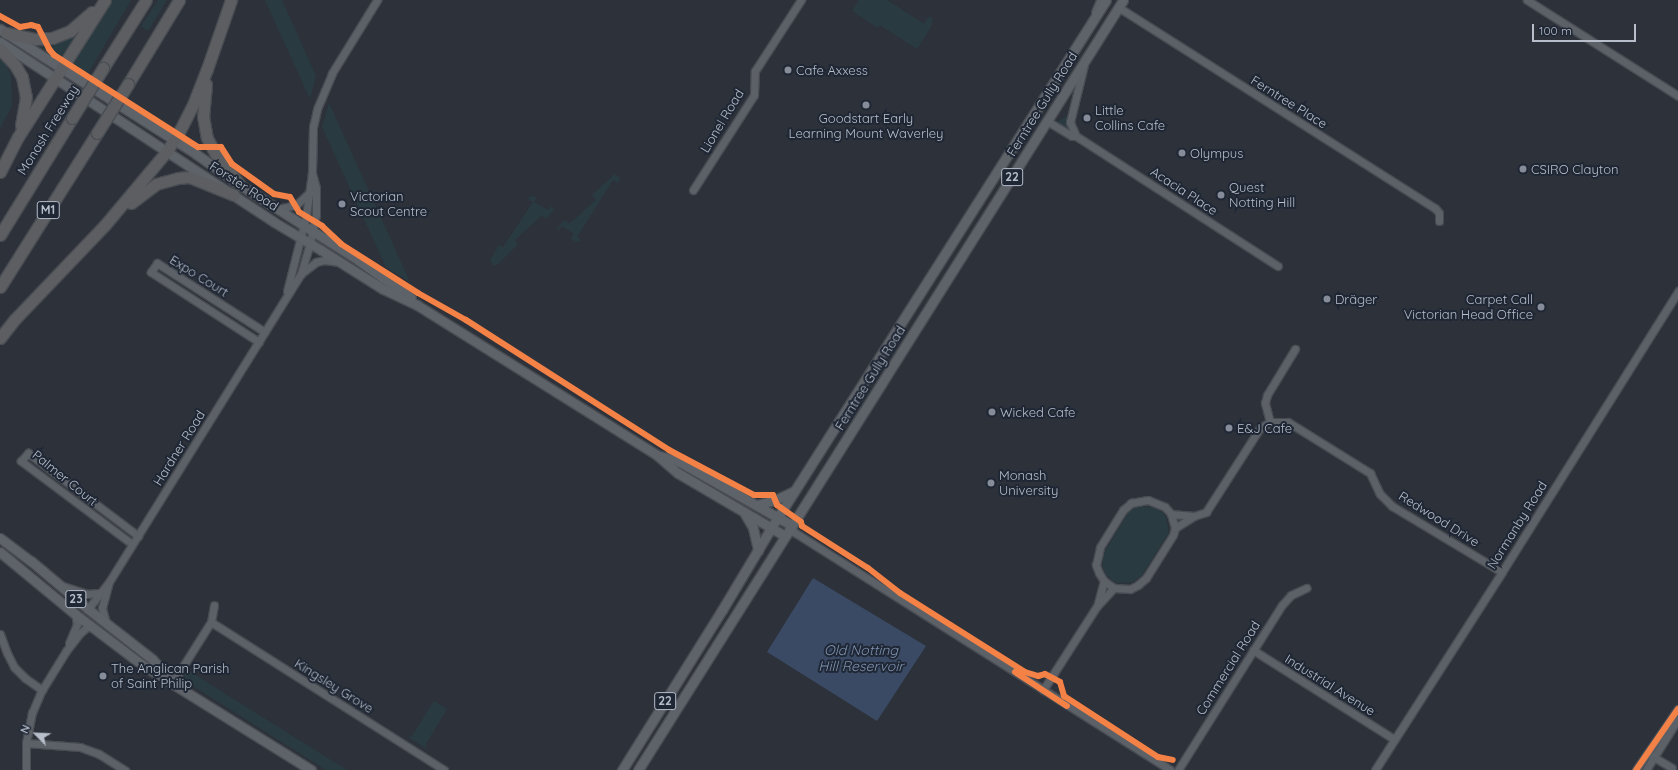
<!DOCTYPE html>
<html>
<head>
<meta charset="utf-8">
<style>
	body { margin:0 }
	#map { position:relative; width:1678px; height:770px; overflow:hidden; background:#2c313a; font-family:Quicksand,sans-serif }
	div>[style] { position:absolute }
	[style*='--x'] { left:calc(var(--x)*1px); top:calc(var(--y)*1px); width:calc(var(--w)*1px); rotate:calc(var(--a)*1deg) }
	.green>* { inset:0; background:#293b40 }
	.water>* { inset:0; background:#3b4a64 }
	.roads { filter:drop-shadow(1px 0 #484c52) drop-shadow(-1px 0 #484c52) drop-shadow(0 1px #484c52) drop-shadow(0 -1px #484c52) }
	.minor>* { height:7px; margin:-3.5px; padding:0 3.5px; transform-origin:3.5px; border-radius:3.5px; background:#5c6067 }
	.major>* { height:9px; margin:-4.5px; padding:0 4.5px; transform-origin:4.5px; border-radius:4.5px; background:#5e6269 }
	.highway>* { height:11px; margin:-5.5px; padding:0 5.5px; transform-origin:5.5px; border-radius:5.5px; background:#5c5e61 }
	.bridges { filter:drop-shadow(1px 0 #494e55) drop-shadow(-1px 0 #494e55) drop-shadow(0 1px #494e55) drop-shadow(0 -1px #494e55) }
	.highway-bridge>* { height:11px; margin:-5.5px; padding:0 5.5px; transform-origin:5.5px; border-radius:5.5px; background:#5c5e61 }
	.cycleway>* { height:6px; margin:-3px; padding:0 3px; transform-origin:3px; border-radius:3px; background:#f48246 }
	.dots>* { width:11px; height:11px; translate:-50% -50%; box-sizing:border-box; border:2px solid #1f2735; border-radius:50% }
	span { translate:-50% -50%; white-space:nowrap; text-align:center; line-height:1.15; -webkit-text-stroke:4px #1f2735; paint-order:stroke }
	.shield-label span { padding:1px 3px; background:#1f2735; border:1px solid; border-radius:3px; -webkit-text-stroke-width:0 }
	.shield-label { font-size:12px; color:#b7beca; font-weight:700 }
	.poi-label { font-size:13px; color:#b7beca }
	.left { translate:0 -50%; text-align:left }
	.right { translate:-100% -50%; text-align:right }
	.street-label { font-size:13px; color:#b7beca }
	.water-label { font-size:14px; color:#7f93b1; font-style:italic }
	.north { position:absolute; left:16px; top:714px; width:40px; height:40px; -webkit-text-stroke:3px #1f2735; paint-order:stroke; rotate:294deg; font-size:11px; font-weight:700; line-height:16px; text-align:center; color:#b7beca }
	.north::after { content:''; display:block; margin:auto; width:14px; height:18px; background:#b7beca; clip-path:polygon(50% 0,100% 100%,50% 72%,0 100%) }
	.scale { position:absolute; left:1532px; top:24px; width:104px; height:18px; box-sizing:border-box; border:2px solid #b7beca; border-top:0; padding-left:5px; font-size:12px; line-height:14px; white-space:nowrap; color:#b7beca; -webkit-text-stroke:3px #1f2735; paint-order:stroke }
</style>
</head>
<body>
<div id="map">
	<div class="green">
		<i style="clip-path:polygon(111px 0,131px 0,87px 75px,71px 63px)"></i>
		<i style="clip-path:polygon(158px 0,167px 0,148px 31px,141px 26px)"></i>
		<i style="clip-path:polygon(265px 0,282px 0,316px 76px,310px 99px)"></i>
		<i style="clip-path:polygon(859px 0,887px 0,924px 24px,929px 16px,933px 19px,931px 27px,917px 49px,880px 25px,878px 28px,852px 11px)"></i>
		<i style="clip-path:polygon(77px 30px,79px 32px,61px 56px,55px 58px,37px 46px,38px 43px)"></i>
		<i style="clip-path:polygon(0 59px,5px 64px,11px 75px,12px 106px,0 128px)"></i>
		<i style="clip-path:polygon(329px 103px,410px 282px,386px 267px,322px 127px)"></i>
		<i style="clip-path:polygon(1068px 115px,1067px 122px,1067px 130px,1056px 123px)"></i>
		<i style="clip-path:polygon(615px 174px,619px 177px,620px 179px,618px 183px,613px 180px,577px 237px,581px 240px,576px 242px,571px 239px,574px 234px,562px 226px,558px 230px,556px 229px,565px 220px,569px 224px,596px 200px,592px 195px)"></i>
		<i style="clip-path:polygon(530px 196px,537px 197px,534px 202px,548px 210px,551px 206px,554px 210px,546px 219px,542px 215px,515px 240px,518px 244px,497px 265px,493px 265px,490px 260px,499px 245px,503px 247px,533px 202px,528px 199px)"></i>
		<i style="clip-path:polygon(1142px 506px,1157px 508px,1162px 512px,1166px 517px,1169px 532px,1142px 575px,1133px 582px,1119px 583px,1113px 581px,1105px 573px,1103px 567px,1103px 555px,1128px 513px,1136px 507px)"></i>
		<i style="clip-path:polygon(186px 669px,347px 770px,326px 770px,188px 683px,184px 676px)"></i>
		<i style="clip-path:polygon(434px 701px,447px 709px,426px 744px,427px 749px,408px 737px,412px 736px)"></i>
	</div>
	<div class="water">
		<i style="clip-path:polygon(813px 578px,926px 646px,877px 721px,767px 652px)"></i>
	</div>
	<div class="roads">
		<div class="minor">
			<i style="--x:1527;--y:0;--w:179;--a:32.4"></i>
			<i style="--x:1118;--y:7;--w:375;--a:32.4"></i>
			<i style="--x:1435;--y:208;--w:6;--a:51"></i>
			<i style="--x:1439;--y:213;--w:8;--a:90"></i>
			<i style="--x:1095;--y:12;--w:13;--a:-67"></i>
			<i style="--x:1084;--y:65;--w:59;--a:103.8"></i>
			<i style="--x:1070;--y:122;--w:15;--a:67"></i>
			<i style="--x:1076;--y:136;--w:240;--a:32.8"></i>
			<i style="--x:1047;--y:121;--w:29;--a:31"></i>
			<i style="--x:1072;--y:136;--w:4;--a:0"></i>
			<i style="--x:693;--y:190;--w:113;--a:-57.3"></i>
			<i style="--x:754;--y:95;--w:24;--a:-88"></i>
			<i style="--x:755;--y:71;--w:85;--a:-57.1"></i>
			<i style="--x:277;--y:209;--w:19;--a:-12"></i>
			<i style="--x:296;--y:205;--w:16;--a:-43"></i>
			<i style="--x:302;--y:273;--w:18;--a:-38"></i>
			<i style="--x:316;--y:262;--w:8;--a:-14"></i>
			<i style="--x:324;--y:260;--w:15;--a:8"></i>
			<i style="--x:287;--y:291;--w:77;--a:-75.8"></i>
			<i style="--x:306;--y:216;--w:43;--a:-82.1"></i>
			<i style="--x:312;--y:173;--w:46;--a:-88.8"></i>
			<i style="--x:313;--y:127;--w:18;--a:-77"></i>
			<i style="--x:317;--y:109;--w:39;--a:-67"></i>
			<i style="--x:332;--y:73;--w:86;--a:-58.3"></i>
			<i style="--x:259;--y:342;--w:129;--a:-147.1"></i>
			<i style="--x:151;--y:272;--w:11;--a:-56"></i>
			<i style="--x:157;--y:263;--w:128;--a:32.6"></i>
			<i style="--x:1270;--y:422;--w:18;--a:0"></i>
			<i style="--x:1288;--y:422;--w:97;--a:31.9"></i>
			<i style="--x:1370;--y:473;--w:23;--a:65"></i>
			<i style="--x:1380;--y:494;--w:17;--a:45"></i>
			<i style="--x:1392;--y:506;--w:128;--a:31"></i>
			<i style="--x:1148;--y:500;--w:18;--a:22"></i>
			<i style="--x:1165;--y:507;--w:9;--a:49"></i>
			<i style="--x:1171;--y:514;--w:15;--a:74"></i>
			<i style="--x:1175;--y:528;--w:7;--a:106"></i>
			<i style="--x:1173;--y:535;--w:51;--a:122.1"></i>
			<i style="--x:1146;--y:578;--w:11;--a:139"></i>
			<i style="--x:1138;--y:585;--w:9;--a:153"></i>
			<i style="--x:1130;--y:589;--w:16;--a:-176"></i>
			<i style="--x:1114;--y:588;--w:12;--a:-145"></i>
			<i style="--x:1104;--y:581;--w:9;--a:-122"></i>
			<i style="--x:1099;--y:573;--w:9;--a:-111"></i>
			<i style="--x:1096;--y:565;--w:18;--a:-77"></i>
			<i style="--x:1100;--y:547;--w:44;--a:-58.1"></i>
			<i style="--x:1123;--y:510;--w:11;--a:-41"></i>
			<i style="--x:1131;--y:503;--w:17;--a:-10"></i>
			<i style="--x:1171;--y:514;--w:23;--a:5"></i>
			<i style="--x:791;--y:525;--w:8;--a:67"></i>
			<i style="--x:794;--y:532;--w:445;--a:32.3"></i>
			<i style="--x:1175;--y:528;--w:22;--a:-32"></i>
			<i style="--x:1194;--y:516;--w:13;--a:-18"></i>
			<i style="--x:1206;--y:512;--w:100;--a:-57.3"></i>
			<i style="--x:1260;--y:428;--w:12;--a:-31"></i>
			<i style="--x:1270;--y:422;--w:20;--a:-105"></i>
			<i style="--x:1265;--y:403;--w:8;--a:-76"></i>
			<i style="--x:1267;--y:395;--w:54;--a:-58.7"></i>
			<i style="--x:132;--y:544;--w:139;--a:-143.2"></i>
			<i style="--x:21;--y:461;--w:11;--a:-49"></i>
			<i style="--x:28;--y:453;--w:138;--a:37"></i>
			<i style="--x:63;--y:586;--w:25;--a:18"></i>
			<i style="--x:87;--y:594;--w:12;--a:-5"></i>
			<i style="--x:1098;--y:603;--w:23;--a:-75"></i>
			<i style="--x:88;--y:609;--w:34;--a:-52"></i>
			<i style="--x:109;--y:582;--w:363;--a:-58.1"></i>
			<i style="--x:301;--y:274;--w:32;--a:-74"></i>
			<i style="--x:310;--y:243;--w:29;--a:-78"></i>
			<i style="--x:316;--y:215;--w:27;--a:-90"></i>
			<i style="--x:316;--y:188;--w:16;--a:-105"></i>
			<i style="--x:211;--y:622;--w:17;--a:-80"></i>
			<i style="--x:106;--y:623;--w:16;--a:-105"></i>
			<i style="--x:102;--y:608;--w:24;--a:-75"></i>
			<i style="--x:0;--y:634;--w:20;--a:70"></i>
			<i style="--x:7;--y:653;--w:16;--a:63"></i>
			<i style="--x:14;--y:667;--w:16;--a:45"></i>
			<i style="--x:25;--y:678;--w:21;--a:35"></i>
			<i style="--x:69;--y:643;--w:21;--a:-67"></i>
			<i style="--x:77;--y:624;--w:10;--a:-101"></i>
			<i style="--x:1253;--y:650;--w:167;--a:32.3"></i>
			<i style="--x:173;--y:682;--w:71;--a:-57.7"></i>
			<i style="--x:211;--y:622;--w:276;--a:32.4"></i>
			<i style="--x:1043;--y:690;--w:100;--a:-57.3"></i>
			<i style="--x:1097;--y:606;--w:25;--a:-47"></i>
			<i style="--x:26;--y:743;--w:54;--a:4.2"></i>
			<i style="--x:80;--y:747;--w:20;--a:20"></i>
			<i style="--x:99;--y:754;--w:31;--a:32"></i>
			<i style="--x:1652;--y:756;--w:23;--a:31"></i>
			<i style="--x:26;--y:770;--w:27;--a:-90"></i>
			<i style="--x:26;--y:743;--w:31;--a:-79"></i>
			<i style="--x:32;--y:713;--w:25;--a:-67"></i>
			<i style="--x:42;--y:690;--w:46;--a:-58.4"></i>
			<i style="--x:66;--y:651;--w:23;--a:-52"></i>
			<i style="--x:80;--y:633;--w:13;--a:-39"></i>
			<i style="--x:1178;--y:770;--w:195;--a:-57.8"></i>
			<i style="--x:1282;--y:605;--w:13;--a:-48"></i>
			<i style="--x:1291;--y:595;--w:17;--a:-25"></i>
			<i style="--x:1375;--y:770;--w:235;--a:-57.3"></i>
			<i style="--x:1502;--y:572;--w:332;--a:-57.9"></i>
			<i style="--x:1636;--y:770;--w:74;--a:-55.5"></i>
			<i style="--x:1646;--y:770;--w:60;--a:-57.9"></i>
		</div>
		<div class="major">
			<i style="--x:0;--y:29;--w:232;--a:32.5"></i>
			<i style="--x:196;--y:154;--w:54;--a:35.2"></i>
			<i style="--x:240;--y:185;--w:140;--a:32.4"></i>
			<i style="--x:358;--y:260;--w:65;--a:35.6"></i>
			<i style="--x:0;--y:42;--w:328;--a:33.3"></i>
			<i style="--x:274;--y:222;--w:55;--a:30.8"></i>
			<i style="--x:321;--y:250;--w:73;--a:32.2"></i>
			<i style="--x:383;--y:289;--w:38;--a:25"></i>
			<i style="--x:417;--y:305;--w:283;--a:32"></i>
			<i style="--x:657;--y:455;--w:28;--a:41"></i>
			<i style="--x:678;--y:473;--w:124;--a:30.5"></i>
			<i style="--x:660;--y:456;--w:19;--a:16"></i>
			<i style="--x:678;--y:461;--w:130;--a:29.5"></i>
			<i style="--x:757;--y:505;--w:19;--a:-16"></i>
			<i style="--x:775;--y:500;--w:21;--a:-25"></i>
			<i style="--x:745;--y:514;--w:16;--a:60"></i>
			<i style="--x:753;--y:528;--w:23;--a:77"></i>
			<i style="--x:0;--y:538;--w:39;--a:37"></i>
			<i style="--x:31;--y:561;--w:75;--a:40.1"></i>
			<i style="--x:88;--y:609;--w:81;--a:38"></i>
			<i style="--x:152;--y:659;--w:24;--a:48"></i>
			<i style="--x:0;--y:552;--w:97;--a:39.6"></i>
			<i style="--x:75;--y:614;--w:83;--a:37.1"></i>
			<i style="--x:141;--y:664;--w:200;--a:31.9"></i>
			<i style="--x:622;--y:770;--w:189;--a:-58"></i>
			<i style="--x:722;--y:610;--w:96;--a:-59.1"></i>
			<i style="--x:771;--y:528;--w:625;--a:-57.61"></i>
			<i style="--x:638;--y:770;--w:910;--a:-57.79"></i>
		</div>
		<div class="highway">
			<i style="--x:6;--y:33;--w:30;--a:12"></i>
			<i style="--x:35;--y:39;--w:17;--a:-3"></i>
			<i style="--x:52;--y:38;--w:19;--a:-21"></i>
			<i style="--x:70;--y:31;--w:29;--a:-41"></i>
			<i style="--x:0;--y:49;--w:22;--a:47"></i>
			<i style="--x:15;--y:65;--w:14;--a:60"></i>
			<i style="--x:22;--y:77;--w:20;--a:79"></i>
			<i style="--x:26;--y:97;--w:29;--a:100"></i>
			<i style="--x:103;--y:68;--w:80;--a:-57.7"></i>
			<i style="--x:128;--y:84;--w:98;--a:-58.7"></i>
			<i style="--x:206;--y:84;--w:32;--a:95"></i>
			<i style="--x:203;--y:116;--w:22;--a:80"></i>
			<i style="--x:207;--y:138;--w:17;--a:62"></i>
			<i style="--x:215;--y:153;--w:41;--a:52"></i>
			<i style="--x:0;--y:172;--w:39;--a:-63"></i>
			<i style="--x:18;--y:137;--w:162;--a:-57.6"></i>
			<i style="--x:131;--y:203;--w:31;--a:-37"></i>
			<i style="--x:156;--y:184;--w:23;--a:-15"></i>
			<i style="--x:178;--y:178;--w:11;--a:-5"></i>
			<i style="--x:189;--y:177;--w:48;--a:21.8"></i>
			<i style="--x:0;--y:235;--w:137;--a:-58.4"></i>
			<i style="--x:0;--y:287;--w:182;--a:-57.8"></i>
			<i style="--x:0;--y:338;--w:24;--a:-52"></i>
			<i style="--x:15;--y:319;--w:129;--a:-46.3"></i>
			<i style="--x:104;--y:226;--w:97;--a:-50"></i>
			<i style="--x:166;--y:152;--w:22;--a:-56"></i>
			<i style="--x:178;--y:134;--w:30;--a:-63"></i>
			<i style="--x:192;--y:107;--w:41;--a:-68.5"></i>
			<i style="--x:207;--y:69;--w:73;--a:-70.8"></i>
		</div>
	</div>
	<div class="bridges">
		<div class="highway-bridge">
			<i style="--x:72;--y:118;--w:59;--a:-58.2"></i>
			<i style="--x:97;--y:133;--w:58;--a:-57.7"></i>
		</div>
	</div>
	<div class="cycleway">
		<i style="--x:0;--y:16;--w:23;--a:29"></i>
		<i style="--x:20;--y:27;--w:11;--a:-10"></i>
		<i style="--x:31;--y:25;--w:7;--a:16"></i>
		<i style="--x:38;--y:27;--w:25;--a:63"></i>
		<i style="--x:49;--y:49;--w:8;--a:50"></i>
		<i style="--x:54;--y:55;--w:171;--a:32.6"></i>
		<i style="--x:198;--y:147;--w:23;--a:0"></i>
		<i style="--x:221;--y:147;--w:20;--a:57"></i>
		<i style="--x:232;--y:164;--w:52;--a:35.5"></i>
		<i style="--x:274;--y:194;--w:16;--a:11"></i>
		<i style="--x:290;--y:197;--w:17;--a:59"></i>
		<i style="--x:299;--y:212;--w:27;--a:31"></i>
		<i style="--x:322;--y:226;--w:26;--a:43"></i>
		<i style="--x:341;--y:244;--w:91;--a:32.5"></i>
		<i style="--x:418;--y:293;--w:55;--a:29.4"></i>
		<i style="--x:466;--y:320;--w:241;--a:32.6"></i>
		<i style="--x:669;--y:450;--w:96;--a:27.9"></i>
		<i style="--x:754;--y:495;--w:19;--a:0"></i>
		<i style="--x:773;--y:495;--w:11;--a:68"></i>
		<i style="--x:777;--y:505;--w:29;--a:35"></i>
		<i style="--x:801;--y:522;--w:4;--a:76"></i>
		<i style="--x:802;--y:526;--w:78;--a:32.5"></i>
		<i style="--x:868;--y:568;--w:41;--a:38"></i>
		<i style="--x:900;--y:593;--w:148;--a:32.3"></i>
		<i style="--x:1025;--y:672;--w:14;--a:17"></i>
		<i style="--x:1038;--y:676;--w:7;--a:-16"></i>
		<i style="--x:1045;--y:674;--w:17;--a:28"></i>
		<i style="--x:1060;--y:682;--w:15;--a:74"></i>
		<i style="--x:1064;--y:696;--w:112;--a:33"></i>
		<i style="--x:1158;--y:757;--w:15;--a:11"></i>
		<i style="--x:1015;--y:672;--w:62;--a:33.2"></i>
		<i style="--x:1636;--y:770;--w:74;--a:-55.5"></i>
	</div>
	<div class="dots">
		<i style="left:788px;top:70px;background:#868d98"></i>
		<i style="left:866px;top:105px;background:#868d98"></i>
		<i style="left:1087px;top:118px;background:#868d98"></i>
		<i style="left:1182px;top:153px;background:#868d98"></i>
		<i style="left:1523px;top:169px;background:#868d98"></i>
		<i style="left:1221px;top:195px;background:#868d98"></i>
		<i style="left:342px;top:204px;background:#868d98"></i>
		<i style="left:1327px;top:299px;background:#868d98"></i>
		<i style="left:1541px;top:307px;background:#868d98"></i>
		<i style="left:992px;top:412px;background:#868d98"></i>
		<i style="left:1229px;top:428px;background:#868d98"></i>
		<i style="left:991px;top:483px;background:#868d98"></i>
		<i style="left:103px;top:676px;background:#868d98"></i>
	</div>
	<div class="shield-label">
		<span style="left:1012px;top:177px">22</span>
		<span style="left:48px;top:210px">M1</span>
		<span style="left:76px;top:599px">23</span>
		<span style="left:665px;top:701px">22</span>
	</div>
	<div class="poi-label">
		<span class="left" style="left:796px;top:70px">Cafe Axxess</span>
		<span class="left" style="left:1095px;top:118px">Little<br>Collins Cafe</span>
		<span style="left:866px;top:126px">Goodstart Early<br>Learning Mount Waverley</span>
		<span class="left" style="left:1190px;top:153px">Olympus</span>
		<span class="left" style="left:1531px;top:169px">CSIRO Clayton</span>
		<span class="left" style="left:1229px;top:195px">Quest<br>Notting Hill</span>
		<span class="left" style="left:350px;top:204px">Victorian<br>Scout Centre</span>
		<span class="left" style="left:1335px;top:299px">Dräger</span>
		<span class="right" style="left:1533px;top:307px">Carpet Call<br>Victorian Head Office</span>
		<span class="left" style="left:1000px;top:412px">Wicked Cafe</span>
		<span class="left" style="left:1237px;top:428px">E&amp;J Cafe</span>
		<span class="left" style="left:999px;top:483px">Monash<br>University</span>
		<span class="left" style="left:111px;top:676px">The Anglican Parish<br>of Saint Philip</span>
	</div>
	<div class="street-label">
		<span style="left:1289px;top:102px;rotate:32deg">Ferntree Place</span>
		<span style="left:1042px;top:104px;rotate:-58deg">Ferntree Gully Road</span>
		<span style="left:722px;top:121px;rotate:-59deg">Lionel Road</span>
		<span style="left:48px;top:130px;rotate:-58deg">Monash Freeway</span>
		<span style="left:244px;top:186px;rotate:33deg">Forster Road</span>
		<span style="left:1184px;top:191px;rotate:33deg">Acacia Place</span>
		<span style="left:199px;top:276px;rotate:32deg">Expo Court</span>
		<span style="left:870px;top:378px;rotate:-58deg">Ferntree Gully Road</span>
		<span style="left:179px;top:448px;rotate:-58deg">Hardner Road</span>
		<span style="left:65px;top:478px;rotate:39deg">Palmer Court</span>
		<span style="left:1439px;top:519px;rotate:32deg">Redwood Drive</span>
		<span style="left:1517px;top:525px;rotate:-58deg">Normanby Road</span>
		<span style="left:1228px;top:668px;rotate:-58deg">Commercial Road</span>
		<span style="left:1330px;top:685px;rotate:32deg">Industrial Avenue</span>
		<span style="left:334px;top:686px;rotate:32deg">Kingsley Grove</span>
	</div>
	<div class="water-label">
		<span style="left:861px;top:658px">Old Notting<br>Hill Reservoir</span>
	</div>
	<div class="north">N</div>
	<div class="scale">100 m</div>
</div>
</body>
</html>
